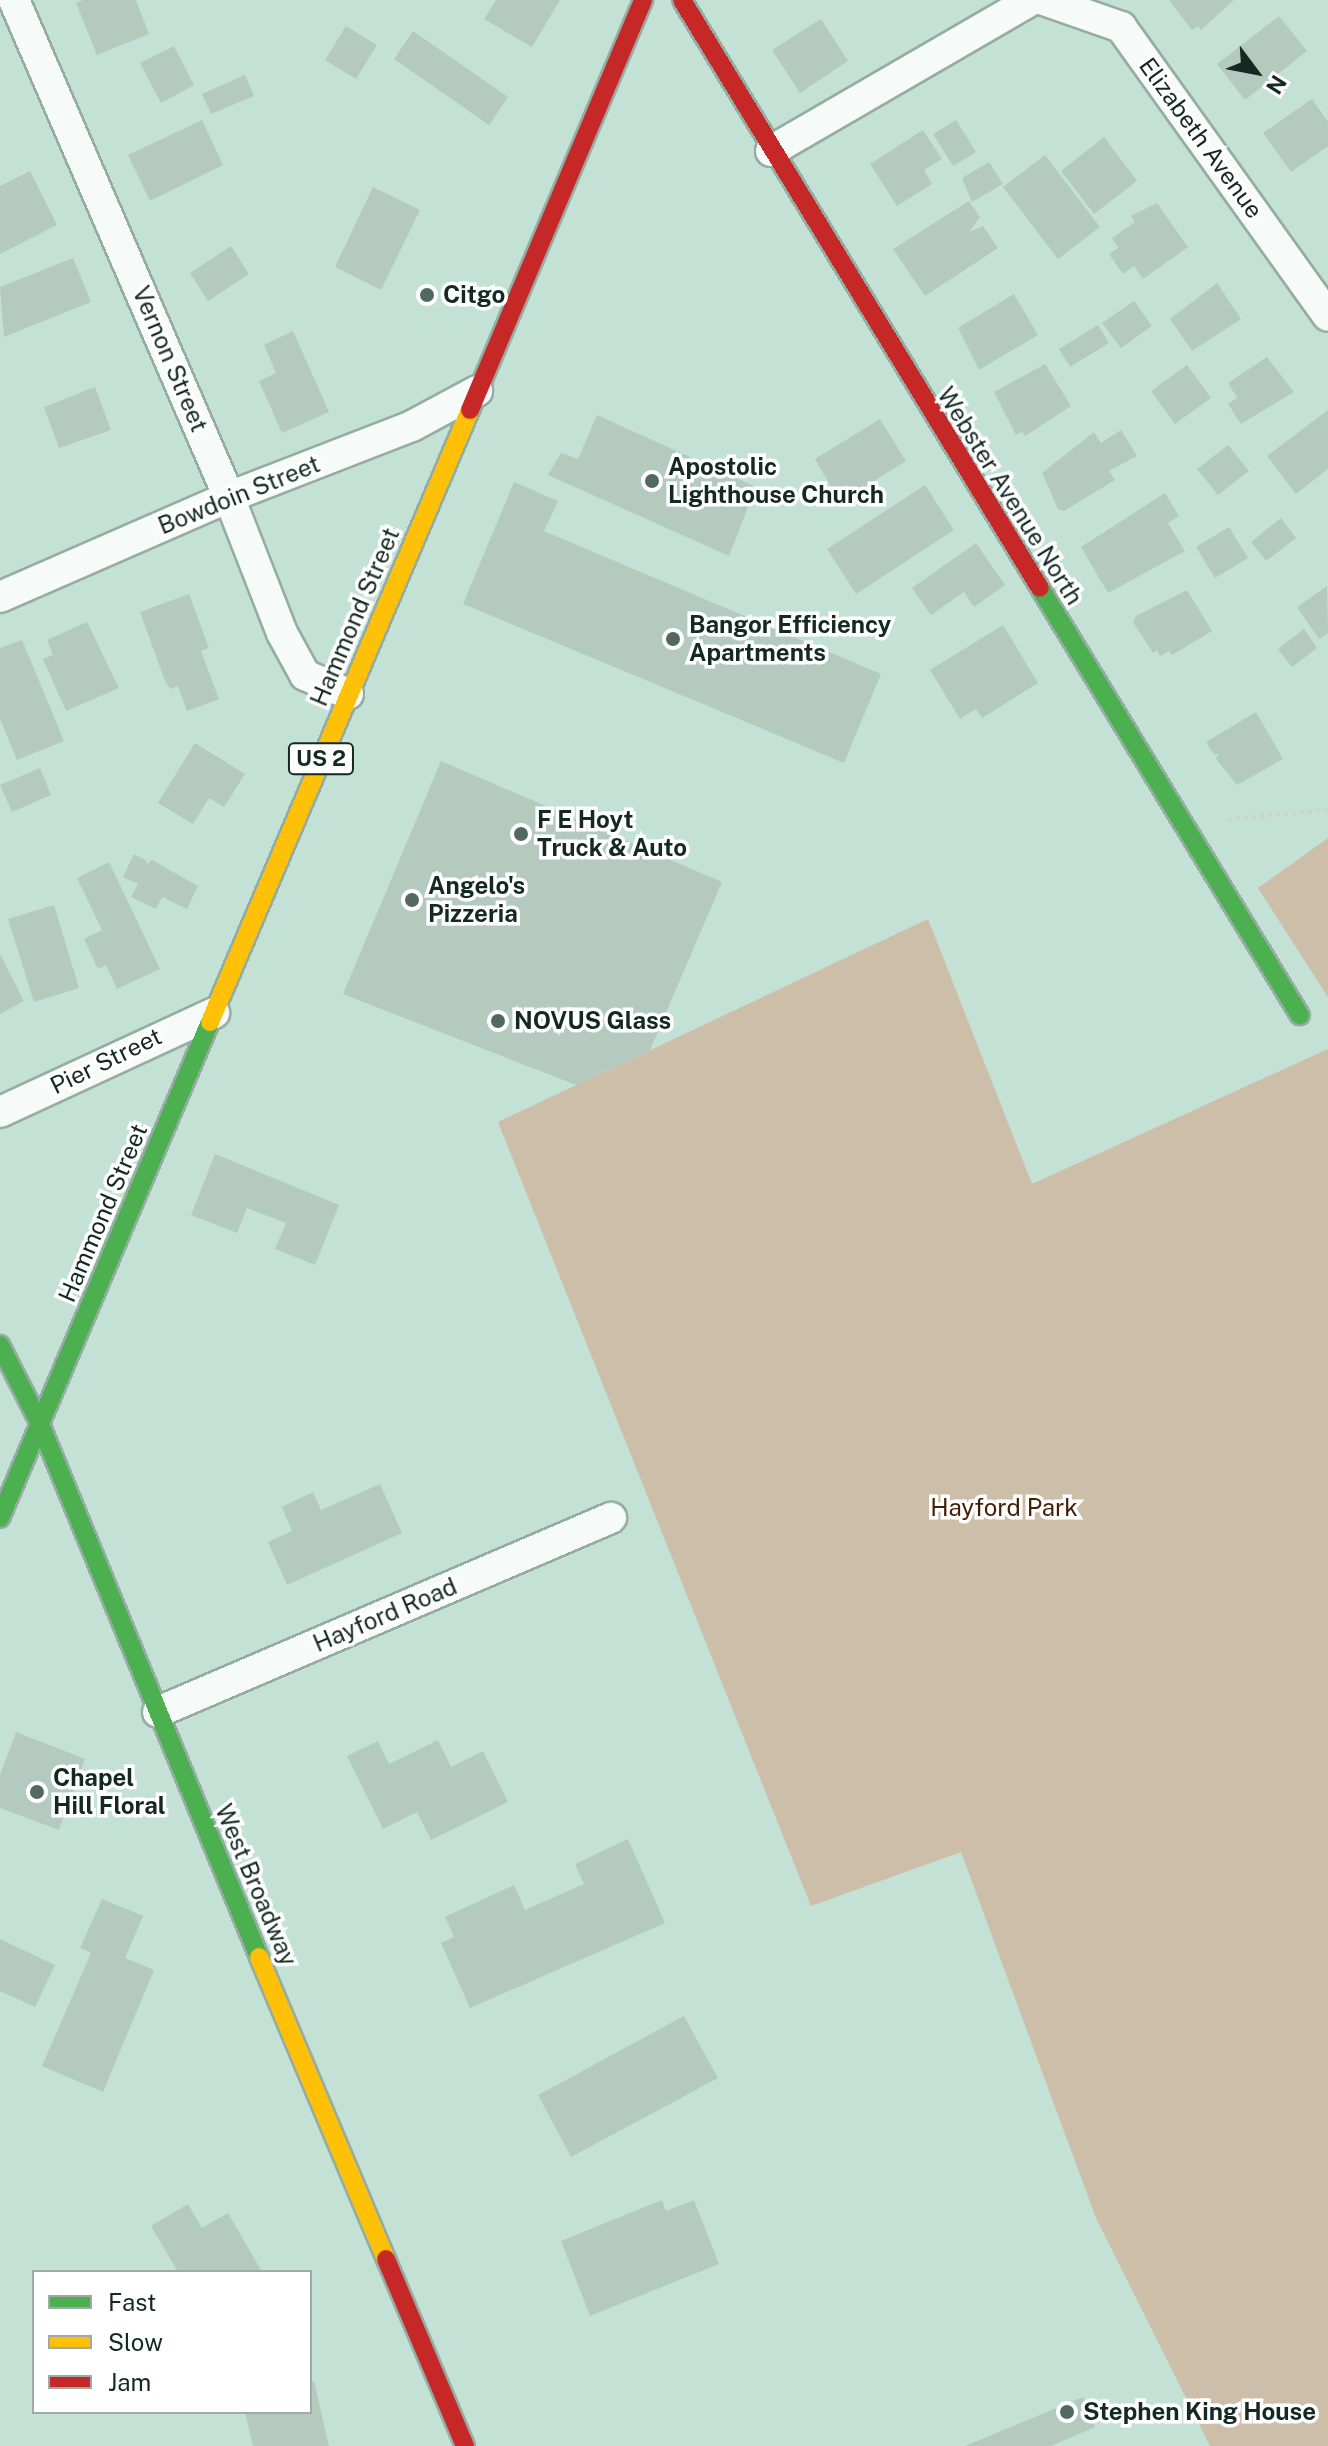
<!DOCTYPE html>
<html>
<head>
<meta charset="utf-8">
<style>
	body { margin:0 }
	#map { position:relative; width:1328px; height:2446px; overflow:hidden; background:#c4e1d5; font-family:"Public Sans",sans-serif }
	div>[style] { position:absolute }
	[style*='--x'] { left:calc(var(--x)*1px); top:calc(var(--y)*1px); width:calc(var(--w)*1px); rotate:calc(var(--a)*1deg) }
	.green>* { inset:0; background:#cdbea9 }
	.building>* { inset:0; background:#b5cabe }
	.path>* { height:5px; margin-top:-2.5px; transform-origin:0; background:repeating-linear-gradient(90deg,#ccd4d1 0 4px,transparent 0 8px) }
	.roads { filter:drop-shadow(2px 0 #95aca3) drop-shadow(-2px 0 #95aca3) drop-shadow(0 2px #95aca3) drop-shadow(0 -2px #95aca3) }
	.street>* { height:30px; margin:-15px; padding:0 15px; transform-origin:15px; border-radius:15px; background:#f6faf9 }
	.fast>* { height:18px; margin:-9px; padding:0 9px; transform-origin:9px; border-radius:9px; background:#4caf50 }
	.slow>* { height:18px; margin:-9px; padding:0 9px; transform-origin:9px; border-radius:9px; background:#ffc107 }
	.jam>* { height:18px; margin:-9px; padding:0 9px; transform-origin:9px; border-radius:9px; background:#c62828 }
	.dots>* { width:22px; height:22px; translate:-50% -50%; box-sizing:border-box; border:4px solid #fff; border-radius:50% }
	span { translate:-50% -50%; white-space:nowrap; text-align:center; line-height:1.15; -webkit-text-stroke:7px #fff; paint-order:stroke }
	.shield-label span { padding:2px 6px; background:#fff; border:2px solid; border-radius:6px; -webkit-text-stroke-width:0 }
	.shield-label { font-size:22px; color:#132921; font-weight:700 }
	.street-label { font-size:24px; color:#132921 }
	.poi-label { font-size:24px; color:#132921; font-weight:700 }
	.left { translate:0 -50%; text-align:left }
	.park-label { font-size:24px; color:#451d04 }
	.legend { position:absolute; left:32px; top:2270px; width:280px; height:144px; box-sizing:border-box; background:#fff; border:2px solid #a1a9a6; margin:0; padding:10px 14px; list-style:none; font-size:24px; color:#132921 }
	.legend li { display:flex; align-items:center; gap:16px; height:40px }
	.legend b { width:40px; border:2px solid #a1a9a6 }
	.north { position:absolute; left:1216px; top:32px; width:80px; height:80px; -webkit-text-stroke:6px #fff; paint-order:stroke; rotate:122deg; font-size:22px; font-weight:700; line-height:32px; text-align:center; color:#132921 }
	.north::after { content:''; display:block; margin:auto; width:28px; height:36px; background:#132921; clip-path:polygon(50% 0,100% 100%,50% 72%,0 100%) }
</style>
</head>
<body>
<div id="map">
	<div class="green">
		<i style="clip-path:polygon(1328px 838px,1328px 997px,1258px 888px)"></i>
		<i style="clip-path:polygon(928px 919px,1032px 1184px,1328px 1049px,1328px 2446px,1210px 2446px,1096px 2218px,961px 1852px,811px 1906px,498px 1122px)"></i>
	</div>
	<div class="building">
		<i style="clip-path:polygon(83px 0,136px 0,149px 34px,97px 55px,76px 3px)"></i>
		<i style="clip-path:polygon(496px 0,560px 0,532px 47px,484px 19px)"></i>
		<i style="clip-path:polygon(1169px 0,1234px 0,1201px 30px,1198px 26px,1192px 30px)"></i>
		<i style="clip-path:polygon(1279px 16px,1307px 51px,1245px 100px,1217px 64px)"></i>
		<i style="clip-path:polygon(821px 19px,848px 61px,800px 93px,772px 50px)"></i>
		<i style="clip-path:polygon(346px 26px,377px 45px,356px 79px,325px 60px)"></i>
		<i style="clip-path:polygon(413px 31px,508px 97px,489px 125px,394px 59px)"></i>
		<i style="clip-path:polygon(174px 46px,194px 85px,161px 103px,140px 63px)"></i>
		<i style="clip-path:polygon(245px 75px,254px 96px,211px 114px,202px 94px)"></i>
		<i style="clip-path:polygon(1312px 99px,1328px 122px,1328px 146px,1291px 172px,1263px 133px)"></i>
		<i style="clip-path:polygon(202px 120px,223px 165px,150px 201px,128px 155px)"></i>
		<i style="clip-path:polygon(956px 120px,976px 152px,953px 166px,933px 134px)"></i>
		<i style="clip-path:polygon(923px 130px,942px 159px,924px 170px,932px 184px,897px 206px,870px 164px)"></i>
		<i style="clip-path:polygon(1104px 137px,1137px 181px,1094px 214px,1061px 171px)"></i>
		<i style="clip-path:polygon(1045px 155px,1100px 227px,1058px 259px,1003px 187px)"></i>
		<i style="clip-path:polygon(989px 162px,1003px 184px,972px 202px,962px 178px)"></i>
		<i style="clip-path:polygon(30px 171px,57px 225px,0 254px,0 186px)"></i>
		<i style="clip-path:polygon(373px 187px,420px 210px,381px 290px,335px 267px)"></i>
		<i style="clip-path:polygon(969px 201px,980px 217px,969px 232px,983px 226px,998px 248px,925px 296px,893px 249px)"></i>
		<i style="clip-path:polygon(1157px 203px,1188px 247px,1143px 279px,1134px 266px,1123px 274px,1109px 254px,1118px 248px,1112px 238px,1135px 222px,1131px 216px)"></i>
		<i style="clip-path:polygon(231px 246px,249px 274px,208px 301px,190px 273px)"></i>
		<i style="clip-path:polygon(73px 258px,91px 302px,4px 337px,0 287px)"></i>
		<i style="clip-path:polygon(1217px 283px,1241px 319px,1192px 351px,1170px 319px)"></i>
		<i style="clip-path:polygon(1014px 294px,1038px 335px,979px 370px,958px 328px)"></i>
		<i style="clip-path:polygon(1134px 301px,1152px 326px,1121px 348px,1102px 323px)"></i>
		<i style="clip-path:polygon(1098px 325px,1109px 343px,1070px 367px,1059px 349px)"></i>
		<i style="clip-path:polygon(293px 331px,329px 412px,282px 433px,259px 381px,276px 373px,264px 345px)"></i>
		<i style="clip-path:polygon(1267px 357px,1294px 392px,1241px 424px,1228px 404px,1237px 398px,1228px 383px)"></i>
		<i style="clip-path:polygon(1045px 364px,1071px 406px,1025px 436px,1022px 431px,1016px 435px,994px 392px)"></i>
		<i style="clip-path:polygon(1187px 365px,1211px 398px,1175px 424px,1151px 391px)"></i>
		<i style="clip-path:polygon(95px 387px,111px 430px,59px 448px,44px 407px)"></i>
		<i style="clip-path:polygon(1328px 410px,1328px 469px,1296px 494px,1267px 456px)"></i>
		<i style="clip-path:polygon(597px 415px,756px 487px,729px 556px,548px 475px,561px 453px,578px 459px)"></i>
		<i style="clip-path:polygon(880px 419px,906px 461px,840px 502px,815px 459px)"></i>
		<i style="clip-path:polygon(1121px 430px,1137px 456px,1109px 471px,1115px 480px,1064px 511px,1058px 509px,1042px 473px,1094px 432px,1101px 443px)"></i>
		<i style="clip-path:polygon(1228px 445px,1249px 471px,1218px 495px,1197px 469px)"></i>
		<i style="clip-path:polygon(514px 482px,558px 501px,544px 531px,881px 674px,844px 763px,463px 604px)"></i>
		<i style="clip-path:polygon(925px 485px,954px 530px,856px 594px,827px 549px)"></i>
		<i style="clip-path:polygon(1165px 493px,1179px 516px,1168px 523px,1185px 551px,1108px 593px,1081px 547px)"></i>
		<i style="clip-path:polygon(1281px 518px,1296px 538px,1266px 561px,1251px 542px)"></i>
		<i style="clip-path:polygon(1229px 527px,1248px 558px,1215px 578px,1196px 547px)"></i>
		<i style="clip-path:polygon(976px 543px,1005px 585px,974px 607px,964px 592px,931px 615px,912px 588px)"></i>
		<i style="clip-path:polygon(1327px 586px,1328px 633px,1319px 639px,1297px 607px)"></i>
		<i style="clip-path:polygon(1187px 590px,1212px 631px,1172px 655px,1169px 651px,1160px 656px,1157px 650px,1153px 653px,1133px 622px,1136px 616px)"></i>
		<i style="clip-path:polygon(189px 594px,209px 648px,201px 651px,219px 699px,187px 711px,178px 686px,170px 689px,165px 681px,140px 612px)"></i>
		<i style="clip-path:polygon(87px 622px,119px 688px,66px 711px,43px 659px,53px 655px,47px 640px)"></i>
		<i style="clip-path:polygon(1003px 625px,1038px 683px,982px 718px,976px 709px,960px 719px,930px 670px)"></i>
		<i style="clip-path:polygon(1304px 629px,1317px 648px,1292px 667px,1278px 649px)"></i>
		<i style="clip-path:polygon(22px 640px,64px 741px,17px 760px,0 719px,0 648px)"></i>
		<i style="clip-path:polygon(1256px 712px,1283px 759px,1237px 785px,1216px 759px,1219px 753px,1214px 755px,1206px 742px)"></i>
		<i style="clip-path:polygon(195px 743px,245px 774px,224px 807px,209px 798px,193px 824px,158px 803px)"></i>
		<i style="clip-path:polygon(441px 761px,722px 882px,650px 1050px,576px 1085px,343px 994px)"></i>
		<i style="clip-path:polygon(40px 768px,51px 795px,12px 812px,0 785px)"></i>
		<i style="clip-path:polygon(134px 854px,147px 861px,145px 865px,152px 860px,198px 886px,187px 909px,162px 897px,156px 909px,131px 897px,138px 884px,123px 877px)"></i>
		<i style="clip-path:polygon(109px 862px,160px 969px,117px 989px,106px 965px,98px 969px,84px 939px,102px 930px,77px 878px)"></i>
		<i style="clip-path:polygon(54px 905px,79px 988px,34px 1002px,8px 919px)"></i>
		<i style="clip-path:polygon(0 954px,24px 1001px,0 1014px)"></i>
		<i style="clip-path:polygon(215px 1154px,339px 1205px,315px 1265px,275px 1249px,286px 1223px,247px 1208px,237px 1233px,191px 1215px)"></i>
		<i style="clip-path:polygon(380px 1484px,402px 1533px,287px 1585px,268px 1542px,292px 1531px,282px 1507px,313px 1492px,321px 1510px)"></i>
		<i style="clip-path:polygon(16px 1732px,85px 1759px,59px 1830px,0 1808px,0 1775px)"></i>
		<i style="clip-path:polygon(438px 1740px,451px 1767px,483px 1751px,508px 1802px,431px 1840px,417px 1812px,383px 1829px,347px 1756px,378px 1741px,389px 1764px)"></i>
		<i style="clip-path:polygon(628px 1839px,665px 1923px,470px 2008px,441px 1943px,454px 1937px,445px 1917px,514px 1885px,525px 1910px,584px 1884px,575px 1864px)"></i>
		<i style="clip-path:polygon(102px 1899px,143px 1916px,125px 1958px,154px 1970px,103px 2092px,42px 2066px,91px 1953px,80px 1948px)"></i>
		<i style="clip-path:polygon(0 1939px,55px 1965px,35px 2007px,0 1991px)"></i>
		<i style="clip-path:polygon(684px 2016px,718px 2078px,571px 2157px,538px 2095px)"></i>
		<i style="clip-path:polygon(662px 2200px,666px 2211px,694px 2200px,719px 2264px,590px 2316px,561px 2241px)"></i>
		<i style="clip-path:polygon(188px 2204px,202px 2228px,228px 2213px,262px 2272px,178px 2272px,151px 2226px)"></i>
		<i style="clip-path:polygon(314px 2381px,329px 2446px,253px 2446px,245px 2412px,310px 2412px,310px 2383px)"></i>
		<i style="clip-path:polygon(1083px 2397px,1095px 2427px,1051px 2446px,965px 2446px)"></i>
	</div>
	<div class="path">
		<i style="--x:1228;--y:819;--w:100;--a:-5.7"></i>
	</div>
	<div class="roads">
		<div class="street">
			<i style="--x:14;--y:0;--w:542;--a:66.61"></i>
			<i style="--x:229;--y:497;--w:146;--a:68.7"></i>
			<i style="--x:282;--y:633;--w:48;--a:61.3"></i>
			<i style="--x:305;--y:675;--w:47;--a:23.8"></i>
			<i style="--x:1044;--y:0;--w:82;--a:19.3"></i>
			<i style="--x:1121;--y:27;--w:355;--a:54.4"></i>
			<i style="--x:771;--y:151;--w:302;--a:-30.1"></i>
			<i style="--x:0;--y:597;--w:250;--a:-23.6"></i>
			<i style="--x:229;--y:497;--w:196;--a:-21.2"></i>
			<i style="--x:412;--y:426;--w:74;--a:-28.3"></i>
			<i style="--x:0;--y:1112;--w:236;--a:-24.8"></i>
			<i style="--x:158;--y:1712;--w:493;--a:-23.2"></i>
		</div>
		<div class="fast">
			<i style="--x:1040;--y:588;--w:500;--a:58.7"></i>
			<i style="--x:0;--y:1345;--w:89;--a:63.1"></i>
			<i style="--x:40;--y:1424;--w:576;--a:67.66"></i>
			<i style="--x:0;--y:1518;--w:539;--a:-67.05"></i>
		</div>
		<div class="slow">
			<i style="--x:210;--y:1022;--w:665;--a:-66.98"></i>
			<i style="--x:259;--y:1957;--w:328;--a:67.2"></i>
		</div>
		<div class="jam">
			<i style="--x:682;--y:0;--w:688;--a:58.67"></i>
			<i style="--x:470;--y:410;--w:445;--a:-67.1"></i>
			<i style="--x:386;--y:2259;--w:203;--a:67.1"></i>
		</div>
	</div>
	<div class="dots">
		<i style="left:427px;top:295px;background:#516960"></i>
		<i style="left:652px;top:481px;background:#516960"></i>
		<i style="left:673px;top:639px;background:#516960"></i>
		<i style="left:521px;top:834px;background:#516960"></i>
		<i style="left:412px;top:900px;background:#516960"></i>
		<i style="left:498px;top:1021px;background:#516960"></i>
		<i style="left:37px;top:1792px;background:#516960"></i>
		<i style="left:1067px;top:2412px;background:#516960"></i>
	</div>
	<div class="shield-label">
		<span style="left:321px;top:759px">US 2</span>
	</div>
	<div class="street-label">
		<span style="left:1201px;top:138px;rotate:54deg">Elizabeth Avenue</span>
		<span style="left:170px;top:359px;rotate:67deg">Vernon Street</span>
		<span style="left:239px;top:495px;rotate:-22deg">Bowdoin Street</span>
		<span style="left:1010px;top:496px;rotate:58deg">Webster Avenue North</span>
		<span style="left:355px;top:617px;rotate:-67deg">Hammond Street</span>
		<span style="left:106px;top:1061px;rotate:-26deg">Pier Street</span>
		<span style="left:103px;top:1213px;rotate:-67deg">Hammond Street</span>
		<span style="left:385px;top:1615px;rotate:-23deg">Hayford Road</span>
		<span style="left:256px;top:1885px;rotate:67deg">West Broadway</span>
	</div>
	<div class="poi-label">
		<span class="left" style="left:443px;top:295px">Citgo</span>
		<span class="left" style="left:668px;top:481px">Apostolic<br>Lighthouse Church</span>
		<span class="left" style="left:689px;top:639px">Bangor Efficiency<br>Apartments</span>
		<span class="left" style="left:537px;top:834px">F E Hoyt<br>Truck &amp; Auto</span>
		<span class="left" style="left:428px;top:900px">Angelo's<br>Pizzeria</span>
		<span class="left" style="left:514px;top:1021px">NOVUS Glass</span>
		<span class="left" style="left:53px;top:1792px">Chapel<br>Hill Floral</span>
		<span class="left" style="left:1083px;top:2412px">Stephen King House</span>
	</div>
	<div class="park-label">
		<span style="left:1004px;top:1508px">Hayford Park</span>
	</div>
	<ul class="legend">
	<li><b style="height:10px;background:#4caf50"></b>Fast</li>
	<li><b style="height:10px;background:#ffc107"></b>Slow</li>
	<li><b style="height:10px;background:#c62828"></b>Jam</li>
	</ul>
	<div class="north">N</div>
</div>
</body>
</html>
